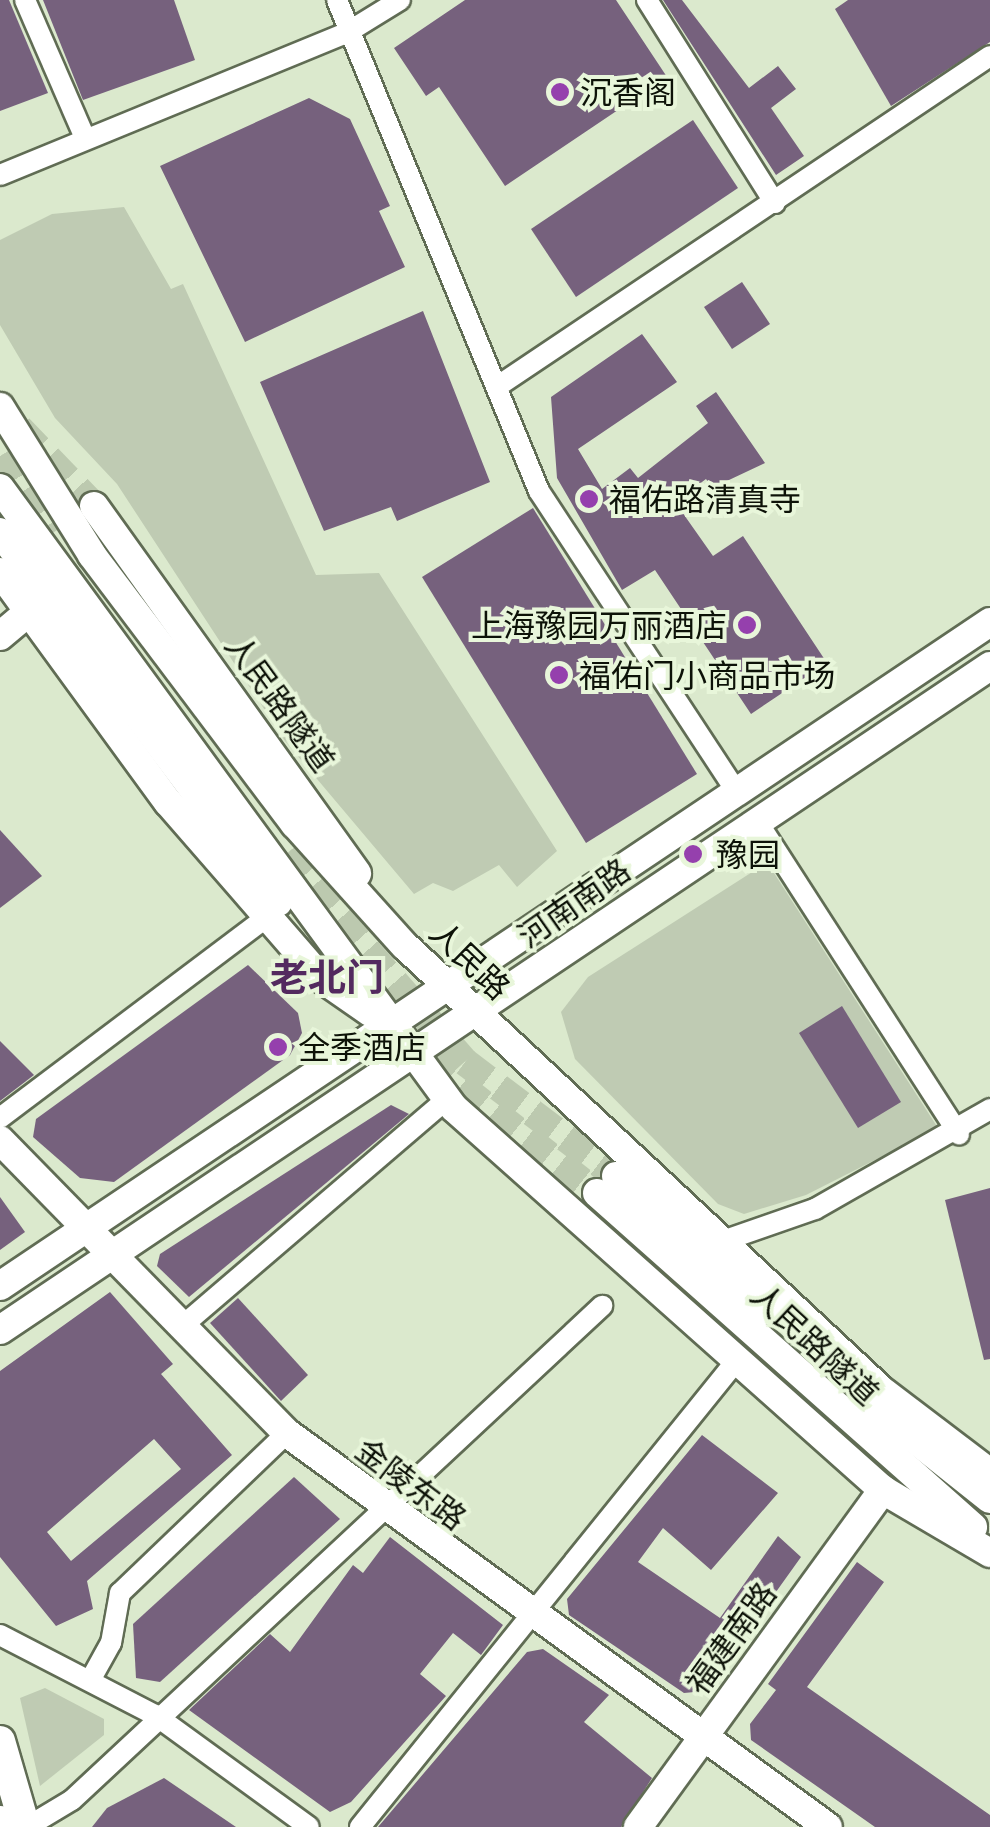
<!DOCTYPE html>
<html>
<head>
<meta charset="utf-8">
<style>
	body { margin:0 }
	#map { position:relative; width:990px; height:1827px; overflow:hidden; background:#dbe9cd; font-family:"IBM Plex Sans","Noto Sans SC",sans-serif }
	div>[style] { position:absolute }
	[style*='--x'] { left:calc(var(--x)*1px); top:calc(var(--y)*1px); width:calc(var(--w)*1px); rotate:calc(var(--a)*1deg) }
	.green>* { inset:0; background:#bfcbb3 }
	.building>* { inset:0; background:#76617d }
	.secondary-tunnel>* { height:28px; margin-top:-14px; transform-origin:0; background:repeating-linear-gradient(90deg,#bcc9af 0 28px,transparent 0 42px) }
	.roads { filter:drop-shadow(2px 0 #606c54) drop-shadow(-2px 0 #606c54) drop-shadow(0 2px #606c54) drop-shadow(0 -2px #606c54) }
	.street>* { height:20px; margin:-10px; padding:0 10px; transform-origin:10px; border-radius:10px; background:#fff }
	.secondary>* { height:28px; margin:-14px; padding:0 14px; transform-origin:14px; border-radius:14px; background:#fff }
	.primary>* { height:30px; margin:-15px; padding:0 15px; transform-origin:15px; border-radius:15px; background:#fff }
	.highway>* { height:35px; margin:-17.5px; padding:0 17.5px; transform-origin:17.5px; border-radius:17.5px; background:#fff }
	.dots>* { width:28px; height:28px; translate:-50% -50%; box-sizing:border-box; border:5px solid #e8f6da; border-radius:50% }
	span { translate:-50% -50%; white-space:nowrap; text-align:center; line-height:1.15; -webkit-text-stroke:8px #e8f6da; paint-order:stroke }
	.poi-label { font-size:32px; color:#0d1208 }
	.left { translate:0 -50%; text-align:left }
	.right { translate:-100% -50%; text-align:right }
	.street-label { font-size:32px; color:#0d1208 }
	.quarter-label { font-size:38px; color:#532a5f; font-weight:700 }
</style>
</head>
<body>
<div id="map">
	<div class="green">
		<i style="clip-path:polygon(124px 207px,171px 289px,183px 284px,316px 575px,379px 573px,557px 851px,517px 887px,499px 865px,453px 891px,433px 883px,414px 894px,285px 741px,117px 484px,55px 418px,0 325px,0 240px,52px 214px)"></i>
		<i style="clip-path:polygon(760px 867px,774px 873px,938px 1128px,806px 1195px,744px 1214px,718px 1204px,575px 1059px,561px 1012px,588px 977px)"></i>
		<i style="clip-path:polygon(45px 1688px,104px 1719px,104px 1735px,40px 1786px,20px 1698px)"></i>
	</div>
	<div class="building">
		<i style="clip-path:polygon(0 0,9px 0,48px 93px,0 111px)"></i>
		<i style="clip-path:polygon(43px 0,174px 0,195px 60px,83px 100px)"></i>
		<i style="clip-path:polygon(465px 0,616px 0,667px 77px,505px 186px,439px 87px,426px 96px,394px 48px)"></i>
		<i style="clip-path:polygon(663px 0,682px 0,749px 88px,778px 66px,796px 89px,771px 108px,804px 156px,776px 175px)"></i>
		<i style="clip-path:polygon(848px 0,990px 0,990px 42px,891px 106px,835px 9px)"></i>
		<i style="clip-path:polygon(309px 98px,350px 119px,390px 206px,379px 211px,405px 267px,245px 342px,160px 166px)"></i>
		<i style="clip-path:polygon(693px 120px,738px 188px,576px 297px,531px 229px)"></i>
		<i style="clip-path:polygon(742px 282px,770px 324px,732px 349px,704px 307px)"></i>
		<i style="clip-path:polygon(423px 311px,490px 482px,397px 521px,391px 507px,324px 531px,260px 382px)"></i>
		<i style="clip-path:polygon(642px 334px,677px 382px,578px 449px,602px 489px,630px 468px,638px 478px,708px 423px,696px 406px,716px 392px,765px 463px,712px 488px,706px 479px,675px 502px,713px 556px,743px 536px,827px 663px,751px 714px,655px 570px,622px 590px,557px 478px,551px 397px)"></i>
		<i style="clip-path:polygon(533px 508px,697px 774px,586px 843px,422px 577px)"></i>
		<i style="clip-path:polygon(0 830px,42px 876px,0 908px)"></i>
		<i style="clip-path:polygon(248px 965px,298px 1013px,302px 1033px,290px 1055px,114px 1182px,80px 1178px,33px 1137px,36px 1119px)"></i>
		<i style="clip-path:polygon(842px 1006px,901px 1102px,858px 1128px,799px 1033px)"></i>
		<i style="clip-path:polygon(0 1041px,34px 1075px,0 1101px)"></i>
		<i style="clip-path:polygon(391px 1105px,409px 1114px,189px 1297px,157px 1266px,160px 1254px)"></i>
		<i style="clip-path:polygon(990px 1188px,990px 1359px,984px 1360px,945px 1200px)"></i>
		<i style="clip-path:polygon(0 1197px,25px 1232px,0 1250px)"></i>
		<i style="clip-path:polygon(evenodd,110px 1292px,173px 1364px,161px 1374px,232px 1455px,87px 1581px,93px 1609px,56px 1626px,0 1557px,0 1371px,110px 1292px,154px 1439px,181px 1469px,71px 1561px,47px 1532px,154px 1439px)"></i>
		<i style="clip-path:polygon(238px 1298px,308px 1375px,281px 1401px,210px 1323px)"></i>
		<i style="clip-path:polygon(702px 1435px,778px 1493px,711px 1570px,663px 1528px,638px 1562px,720px 1618px,778px 1536px,801px 1557px,705px 1691px,684px 1693px,569px 1615px,567px 1599px)"></i>
		<i style="clip-path:polygon(294px 1477px,340px 1519px,160px 1682px,136px 1678px,133px 1624px)"></i>
		<i style="clip-path:polygon(390px 1537px,503px 1625px,481px 1655px,453px 1633px,420px 1674px,446px 1696px,351px 1802px,330px 1812px,189px 1710px,270px 1634px,290px 1652px,353px 1565px,363px 1573px)"></i>
		<i style="clip-path:polygon(857px 1562px,884px 1582px,807px 1687px,990px 1815px,990px 1827px,875px 1827px,751px 1740px,750px 1724px,776px 1690px,768px 1684px)"></i>
		<i style="clip-path:polygon(543px 1649px,609px 1695px,584px 1722px,652px 1778px,621px 1827px,378px 1827px,527px 1652px)"></i>
		<i style="clip-path:polygon(164px 1778px,236px 1827px,92px 1827px,107px 1808px)"></i>
	</div>
	<div class="secondary-tunnel">
		<i style="--x:19;--y:428;--w:108;--a:46.1"></i>
		<i style="--x:0;--y:456;--w:93;--a:58.2"></i>
		<i style="--x:284;--y:856;--w:274;--a:48.7"></i>
		<i style="--x:465;--y:1062;--w:189;--a:37.1"></i>
		<i style="--x:428;--y:1060;--w:215;--a:38.2"></i>
	</div>
	<div class="roads">
		<div class="street">
			<i style="--x:25;--y:0;--w:150;--a:66.5"></i>
			<i style="--x:337;--y:0;--w:531;--a:67.64"></i>
			<i style="--x:539;--y:491;--w:361;--a:56.7"></i>
			<i style="--x:647;--y:0;--w:240;--a:57.8"></i>
			<i style="--x:0;--y:175;--w:376;--a:-22.3"></i>
			<i style="--x:348;--y:32;--w:61;--a:-31.6"></i>
			<i style="--x:498;--y:386;--w:592;--a:-33.85"></i>
			<i style="--x:757;--y:821;--w:373;--a:57.2"></i>
			<i style="--x:0;--y:1118;--w:332;--a:-37"></i>
			<i style="--x:720;--y:1242;--w:101;--a:-19.2"></i>
			<i style="--x:815;--y:1209;--w:202;--a:-29.7"></i>
			<i style="--x:181;--y:1327;--w:350;--a:-40.6"></i>
			<i style="--x:0;--y:1635;--w:174;--a:27.3"></i>
			<i style="--x:155;--y:1715;--w:190;--a:36"></i>
			<i style="--x:92;--y:1677;--w:39;--a:-61"></i>
			<i style="--x:111;--y:1643;--w:51;--a:-79.8"></i>
			<i style="--x:120;--y:1593;--w:231;--a:-43.8"></i>
			<i style="--x:27;--y:1827;--w:52;--a:-31"></i>
			<i style="--x:72;--y:1800;--w:725;--a:-42.99"></i>
			<i style="--x:360;--y:1827;--w:600;--a:-51.09"></i>
		</div>
		<div class="secondary">
			<i style="--x:0;--y:407;--w:174;--a:58.1"></i>
			<i style="--x:92;--y:555;--w:337;--a:53"></i>
			<i style="--x:295;--y:824;--w:163;--a:48"></i>
			<i style="--x:404;--y:945;--w:652;--a:43.01"></i>
			<i style="--x:881;--y:1390;--w:137;--a:37.3"></i>
			<i style="--x:0;--y:488;--w:768;--a:53.79"></i>
			<i style="--x:454;--y:1108;--w:574;--a:41.68"></i>
			<i style="--x:883;--y:1490;--w:124;--a:30.5"></i>
			<i style="--x:94;--y:506;--w:452;--a:54.4"></i>
			<i style="--x:0;--y:532;--w:463;--a:53.1"></i>
			<i style="--x:0;--y:572;--w:285;--a:53.9"></i>
			<i style="--x:168;--y:802;--w:233;--a:49"></i>
			<i style="--x:321;--y:978;--w:60;--a:34.8"></i>
			<i style="--x:0;--y:636;--w:35;--a:-40"></i>
			<i style="--x:0;--y:1140;--w:410;--a:45.6"></i>
			<i style="--x:287;--y:1433;--w:669;--a:36.07"></i>
			<i style="--x:616;--y:1176;--w:203;--a:41.6"></i>
			<i style="--x:597;--y:1193;--w:503;--a:41.61"></i>
			<i style="--x:0;--y:1286;--w:1192;--a:-33.85"></i>
			<i style="--x:0;--y:1330;--w:1192;--a:-33.85"></i>
			<i style="--x:878;--y:1410;--w:143;--a:38.5"></i>
			<i style="--x:638;--y:1827;--w:417;--a:-54"></i>
		</div>
		<div class="primary">
			<i style="--x:0;--y:1741;--w:90;--a:73.8"></i>
		</div>
		<div class="highway">
			<i style="--x:0;--y:1823;--w:4;--a:76"></i>
		</div>
	</div>
	<div class="dots">
		<i style="left:560px;top:92px;background:#9540ad"></i>
		<i style="left:589px;top:499px;background:#9540ad"></i>
		<i style="left:747px;top:625px;background:#9540ad"></i>
		<i style="left:559px;top:675px;background:#9540ad"></i>
		<i style="left:693px;top:854px;background:#9540ad"></i>
		<i style="left:278px;top:1047px;background:#9540ad"></i>
	</div>
	<div class="poi-label">
		<span class="left" style="left:580px;top:92px">沉香阁</span>
		<span class="left" style="left:609px;top:499px">福佑路清真寺</span>
		<span class="right" style="left:727px;top:625px">上海豫园万丽酒店</span>
		<span class="left" style="left:579px;top:675px">福佑门小商品市场</span>
		<span class="left" style="left:716px;top:854px">豫园</span>
		<span class="left" style="left:298px;top:1047px">全季酒店</span>
	</div>
	<div class="street-label">
		<span style="left:280px;top:703px;rotate:54deg">人民路隧道</span>
		<span style="left:574px;top:903px;rotate:-35deg">河南南路</span>
		<span style="left:470px;top:960px;rotate:44deg">人民路</span>
		<span style="left:815px;top:1344px;rotate:43deg">人民路隧道</span>
		<span style="left:411px;top:1484px;rotate:37deg">金陵东路</span>
		<span style="left:731px;top:1638px;rotate:-54deg">福建南路</span>
	</div>
	<div class="quarter-label">
		<span style="left:327px;top:977px">老北门</span>
	</div>
</div>
</body>
</html>
